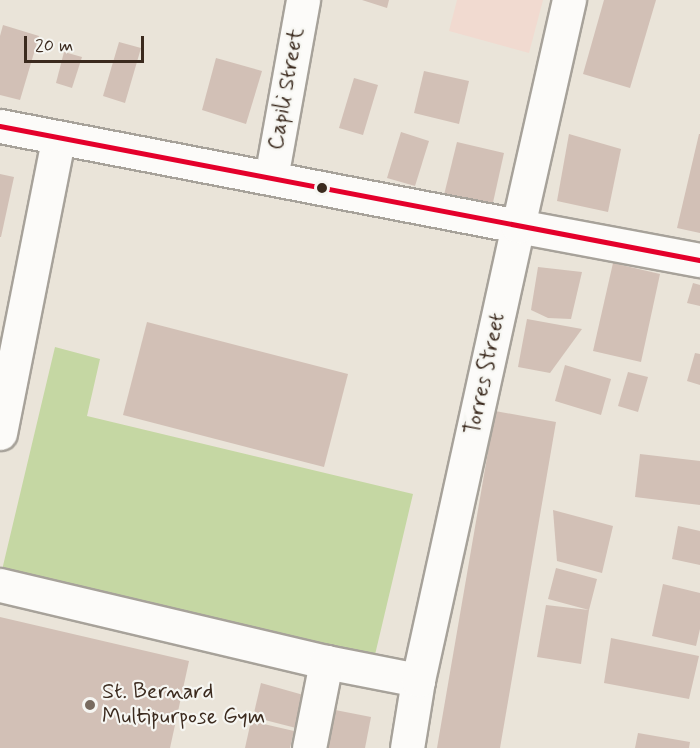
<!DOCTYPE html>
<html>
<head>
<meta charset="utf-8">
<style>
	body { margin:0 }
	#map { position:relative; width:700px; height:748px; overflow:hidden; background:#eae4d9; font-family:Mynerve,sans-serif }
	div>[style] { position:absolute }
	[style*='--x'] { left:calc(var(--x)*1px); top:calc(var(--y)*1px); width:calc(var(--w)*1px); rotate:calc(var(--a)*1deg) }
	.built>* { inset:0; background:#f1dad0 }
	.green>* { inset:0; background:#c5d7a3 }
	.building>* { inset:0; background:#d2c0b6 }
	.roads { filter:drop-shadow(2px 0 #a7a29a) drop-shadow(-2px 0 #a7a29a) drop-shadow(0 2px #a7a29a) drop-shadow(0 -2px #a7a29a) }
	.street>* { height:33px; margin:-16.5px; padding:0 16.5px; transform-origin:16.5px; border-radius:16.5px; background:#fcfbf9 }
	.secondary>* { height:33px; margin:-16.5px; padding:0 16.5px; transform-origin:16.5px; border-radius:16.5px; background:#fcfbf9 }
	.bus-1>* { height:4.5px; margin:-2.25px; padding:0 2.25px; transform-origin:2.25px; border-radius:2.25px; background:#e4002b }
	.dots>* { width:16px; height:16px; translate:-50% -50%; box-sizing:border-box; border:3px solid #f6f6f2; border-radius:50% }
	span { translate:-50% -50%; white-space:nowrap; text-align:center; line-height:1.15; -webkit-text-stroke:4.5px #f6f6f2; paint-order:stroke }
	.street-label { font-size:22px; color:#3b2a1e }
	.poi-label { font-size:22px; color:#3b2a1e }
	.left { translate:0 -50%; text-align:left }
	.scale { position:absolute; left:24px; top:36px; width:120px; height:27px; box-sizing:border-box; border:3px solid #3b2a1e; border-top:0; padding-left:8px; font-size:18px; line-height:21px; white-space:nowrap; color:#3b2a1e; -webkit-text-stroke:4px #f6f6f2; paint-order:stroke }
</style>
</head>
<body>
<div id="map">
	<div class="built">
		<i style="clip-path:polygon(457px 0,543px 0,529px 53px,449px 31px)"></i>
	</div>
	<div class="green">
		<i style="clip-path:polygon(55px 347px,100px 359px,87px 416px,413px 494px,374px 659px,2px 570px)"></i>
	</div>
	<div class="building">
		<i style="clip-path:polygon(362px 0,389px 0,387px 8px)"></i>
		<i style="clip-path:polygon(604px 0,656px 0,630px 88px,583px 74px)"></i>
		<i style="clip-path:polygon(3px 25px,39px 36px,20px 100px,0 95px,0 36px)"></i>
		<i style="clip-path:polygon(119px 42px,141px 48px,125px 103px,103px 96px)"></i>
		<i style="clip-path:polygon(64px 52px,82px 57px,72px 88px,56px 83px)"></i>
		<i style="clip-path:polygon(216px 58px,262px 71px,246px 124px,202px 110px)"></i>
		<i style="clip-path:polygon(424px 71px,469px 81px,459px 124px,414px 113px)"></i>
		<i style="clip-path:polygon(354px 78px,378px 85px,363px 135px,339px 128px)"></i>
		<i style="clip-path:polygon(401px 132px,429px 141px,415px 186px,387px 178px)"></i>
		<i style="clip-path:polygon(569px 134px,621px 149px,608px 212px,557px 201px)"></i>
		<i style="clip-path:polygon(699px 134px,700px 134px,700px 233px,677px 228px)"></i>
		<i style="clip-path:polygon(457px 142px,504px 153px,492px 207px,444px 195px)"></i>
		<i style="clip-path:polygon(0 174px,14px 177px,1px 237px,0 237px)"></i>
		<i style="clip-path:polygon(613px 263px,660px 274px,641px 362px,593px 351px)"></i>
		<i style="clip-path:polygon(538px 267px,582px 272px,571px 319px,548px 318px,531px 310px)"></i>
		<i style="clip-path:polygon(693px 283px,700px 285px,700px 306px,687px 303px)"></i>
		<i style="clip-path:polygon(527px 319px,582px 329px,550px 373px,518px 367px)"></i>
		<i style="clip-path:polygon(147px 322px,348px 374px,324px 467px,123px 415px)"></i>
		<i style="clip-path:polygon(695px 353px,700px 354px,700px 385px,687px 381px)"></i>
		<i style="clip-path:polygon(565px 365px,611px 379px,601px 415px,555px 401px)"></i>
		<i style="clip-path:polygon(628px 372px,648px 377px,638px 412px,618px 406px)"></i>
		<i style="clip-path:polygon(495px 411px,556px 422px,500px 748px,437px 748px)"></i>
		<i style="clip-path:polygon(640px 454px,700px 461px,700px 505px,635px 497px)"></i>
		<i style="clip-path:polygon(553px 510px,613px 526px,602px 573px,557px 561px)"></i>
		<i style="clip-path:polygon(678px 526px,700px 531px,700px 565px,672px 559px)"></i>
		<i style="clip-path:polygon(556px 568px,597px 579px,589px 610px,581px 664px,537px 657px,546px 605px,589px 610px,548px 599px)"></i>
		<i style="clip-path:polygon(663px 584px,700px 593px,700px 629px,696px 646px,652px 636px)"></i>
		<i style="clip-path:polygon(0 617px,189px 661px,170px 748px,0 748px)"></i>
		<i style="clip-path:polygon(611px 638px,699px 656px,689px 699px,604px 683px)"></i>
		<i style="clip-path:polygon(261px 683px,307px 696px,300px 729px,253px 717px)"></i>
		<i style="clip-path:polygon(325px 708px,371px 717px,365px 748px,317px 748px)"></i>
		<i style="clip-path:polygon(251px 721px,294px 731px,290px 748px,245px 748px)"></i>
		<i style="clip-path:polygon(638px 733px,690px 742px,689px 748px,635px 748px)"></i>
	</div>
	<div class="roads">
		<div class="street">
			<i style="--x:271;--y:178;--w:181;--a:-79.8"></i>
			<i style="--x:0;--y:433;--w:300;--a:-78.8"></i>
			<i style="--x:0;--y:585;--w:335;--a:13.3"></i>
			<i style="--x:326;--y:662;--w:94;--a:11.1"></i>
			<i style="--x:309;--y:748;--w:88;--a:-78.8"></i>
			<i style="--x:407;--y:748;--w:69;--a:-80.8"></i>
			<i style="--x:418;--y:680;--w:465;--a:-77.6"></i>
			<i style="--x:518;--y:226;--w:185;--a:10.6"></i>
		</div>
		<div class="secondary">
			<i style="--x:0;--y:126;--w:528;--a:10.93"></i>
			<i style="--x:518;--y:226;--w:232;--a:-77.3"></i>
		</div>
	</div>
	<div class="bus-1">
		<i style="--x:0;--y:126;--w:713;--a:10.84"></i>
	</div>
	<div class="dots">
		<i style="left:322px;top:188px;background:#3b2a1e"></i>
		<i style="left:90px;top:705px;background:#786b5f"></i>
	</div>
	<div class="street-label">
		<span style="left:287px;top:89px;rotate:-80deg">Capili Street</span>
		<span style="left:486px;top:374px;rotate:-78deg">Torres Street</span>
	</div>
	<div class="poi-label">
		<span class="left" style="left:102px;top:705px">St. Bernard<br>Multipurpose Gym</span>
	</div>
	<div class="scale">20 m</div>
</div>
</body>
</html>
